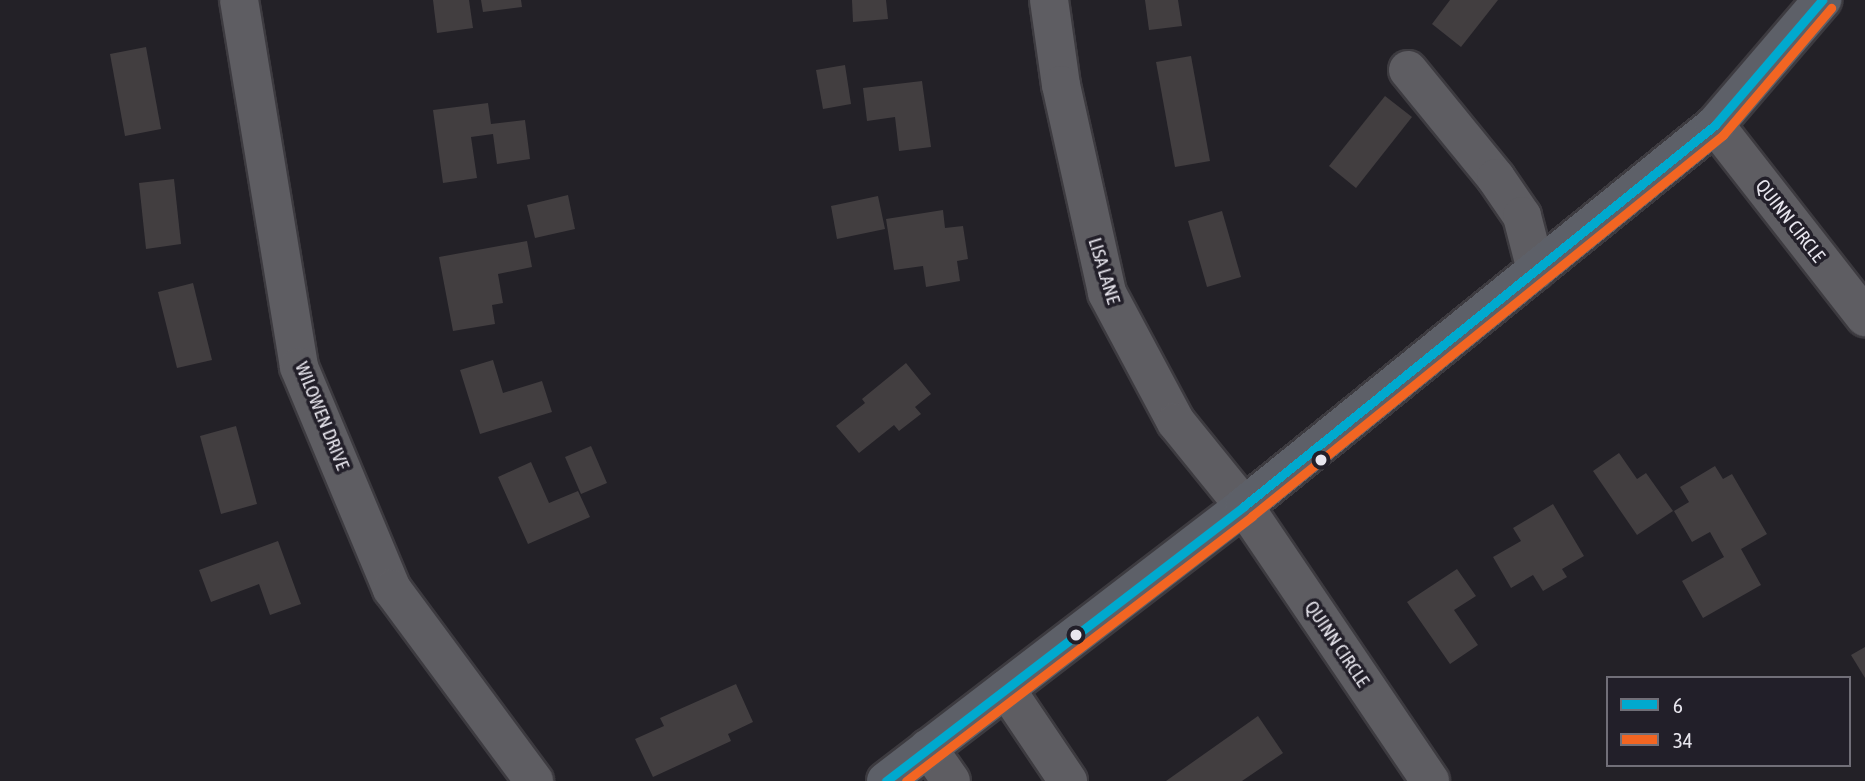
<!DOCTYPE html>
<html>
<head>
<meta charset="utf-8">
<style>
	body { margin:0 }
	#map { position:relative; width:1865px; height:781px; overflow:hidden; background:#232127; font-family:"Asap Condensed",sans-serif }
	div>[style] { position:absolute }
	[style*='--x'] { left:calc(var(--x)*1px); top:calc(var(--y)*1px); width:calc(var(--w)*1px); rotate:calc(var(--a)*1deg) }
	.building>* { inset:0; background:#423e40 }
	.roads { filter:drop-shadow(2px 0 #3d3b40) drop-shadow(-2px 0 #3d3b40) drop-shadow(0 2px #3d3b40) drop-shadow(0 -2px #3d3b40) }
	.minor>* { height:38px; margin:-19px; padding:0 19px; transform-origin:19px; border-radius:19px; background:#5e5d62 }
	.major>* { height:38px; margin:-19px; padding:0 19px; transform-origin:19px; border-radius:19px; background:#5d6068 }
	.bus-1>* { height:9px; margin:-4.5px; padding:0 4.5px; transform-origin:4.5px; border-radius:4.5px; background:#00a9ce }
	.bus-2>* { height:9px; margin:-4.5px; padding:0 4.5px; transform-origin:4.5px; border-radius:4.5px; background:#f26522 }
	.dots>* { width:19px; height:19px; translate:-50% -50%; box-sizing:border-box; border:4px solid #221f29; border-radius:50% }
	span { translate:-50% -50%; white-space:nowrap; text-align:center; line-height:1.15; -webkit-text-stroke:7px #221f29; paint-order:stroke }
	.street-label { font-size:19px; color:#e8e6ee }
	.legend { position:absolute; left:1606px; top:676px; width:245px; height:91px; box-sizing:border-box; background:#221f29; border:2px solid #716f78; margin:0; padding:9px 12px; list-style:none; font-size:21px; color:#e8e6ee }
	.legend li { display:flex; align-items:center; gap:14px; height:35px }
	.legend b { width:35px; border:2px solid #716f78 }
</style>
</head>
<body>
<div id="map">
	<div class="building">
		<i style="clip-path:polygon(433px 0,469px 0,473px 28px,437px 33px)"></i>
		<i style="clip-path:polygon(481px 0,521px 0,522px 7px,483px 12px)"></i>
		<i style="clip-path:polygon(852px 0,886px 0,888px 19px,853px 22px)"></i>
		<i style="clip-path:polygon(1145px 0,1178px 0,1182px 26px,1149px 30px)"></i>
		<i style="clip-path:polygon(1450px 0,1498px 0,1461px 47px,1432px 24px)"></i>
		<i style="clip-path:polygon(146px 47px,161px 129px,125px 136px,110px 54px)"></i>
		<i style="clip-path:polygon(1191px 56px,1210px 161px,1175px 167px,1156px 62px)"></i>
		<i style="clip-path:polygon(845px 65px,851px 104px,823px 109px,816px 70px)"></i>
		<i style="clip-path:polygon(922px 81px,931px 147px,899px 151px,895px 117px,867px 121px,863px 88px)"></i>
		<i style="clip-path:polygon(1385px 96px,1412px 117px,1356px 188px,1329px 166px)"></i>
		<i style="clip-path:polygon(488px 103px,491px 124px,525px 120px,530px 159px,497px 164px,493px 134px,471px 137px,477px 178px,443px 183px,433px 110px)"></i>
		<i style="clip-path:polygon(174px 179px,181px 244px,146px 249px,139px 183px)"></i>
		<i style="clip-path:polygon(568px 195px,575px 229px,535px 238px,527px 205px)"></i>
		<i style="clip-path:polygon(878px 196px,885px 229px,837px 239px,831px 206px)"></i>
		<i style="clip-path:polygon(943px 210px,945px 228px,963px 226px,968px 259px,957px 261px,960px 281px,926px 287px,923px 266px,894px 270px,886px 219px)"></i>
		<i style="clip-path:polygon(1222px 211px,1241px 277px,1207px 287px,1188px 221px)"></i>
		<i style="clip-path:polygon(527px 241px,532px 267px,498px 274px,503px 303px,492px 305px,495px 324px,453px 331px,439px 257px)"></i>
		<i style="clip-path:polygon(193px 283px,212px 360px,177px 368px,158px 292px)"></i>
		<i style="clip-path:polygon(493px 360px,503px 393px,542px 381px,552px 412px,480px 434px,460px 370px)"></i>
		<i style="clip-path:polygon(906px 363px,931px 394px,915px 407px,921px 414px,899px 431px,894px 425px,859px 453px,836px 426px,865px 403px,862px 399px)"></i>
		<i style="clip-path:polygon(236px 426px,257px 504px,221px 514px,200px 436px)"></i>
		<i style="clip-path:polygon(591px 446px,607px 483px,581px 494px,565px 457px)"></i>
		<i style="clip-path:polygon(1619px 453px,1637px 479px,1646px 473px,1673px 511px,1637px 535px,1593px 471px)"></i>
		<i style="clip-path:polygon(531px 462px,549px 503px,578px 491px,590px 517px,528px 544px,498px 477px)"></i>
		<i style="clip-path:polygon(1715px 466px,1723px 479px,1732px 474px,1767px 534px,1741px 549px,1761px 585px,1703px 618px,1682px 581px,1724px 557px,1710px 532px,1692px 542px,1674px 511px,1689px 502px,1680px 487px)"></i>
		<i style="clip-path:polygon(1553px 504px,1584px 556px,1562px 569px,1567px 577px,1543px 591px,1533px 575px,1511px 588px,1493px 557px,1521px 541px,1513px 528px)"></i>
		<i style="clip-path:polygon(278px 541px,301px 604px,270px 615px,259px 584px,211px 602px,199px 570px)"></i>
		<i style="clip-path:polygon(1457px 569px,1476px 596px,1454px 610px,1478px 645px,1450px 664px,1407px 602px)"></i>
		<i style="clip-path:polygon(1865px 647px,1865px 678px,1851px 655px)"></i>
		<i style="clip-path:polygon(736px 684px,753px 722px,728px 734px,731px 741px,653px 777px,635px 739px,664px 726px,660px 718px)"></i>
		<i style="clip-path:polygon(1258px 716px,1283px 753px,1242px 781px,1166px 781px)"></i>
	</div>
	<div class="roads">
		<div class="minor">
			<i style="--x:239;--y:0;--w:372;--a:80.7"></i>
			<i style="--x:299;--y:367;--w:241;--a:67.3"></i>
			<i style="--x:392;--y:589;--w:239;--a:53.5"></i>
			<i style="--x:1049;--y:0;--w:86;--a:82"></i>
			<i style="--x:1061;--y:85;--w:213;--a:77.5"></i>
			<i style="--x:1107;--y:293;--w:146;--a:61.9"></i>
			<i style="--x:1176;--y:422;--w:108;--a:51"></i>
			<i style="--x:1244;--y:506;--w:332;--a:55.9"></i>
			<i style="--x:1408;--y:70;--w:139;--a:50.8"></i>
			<i style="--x:1496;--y:178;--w:46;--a:55.6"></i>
			<i style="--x:1522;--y:216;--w:56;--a:75.5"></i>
			<i style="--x:1715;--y:125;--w:244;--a:52"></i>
			<i style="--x:1006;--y:689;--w:111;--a:56"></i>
			<i style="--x:928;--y:748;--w:40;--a:55.1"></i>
		</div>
		<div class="major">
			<i style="--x:886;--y:781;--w:451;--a:-37.5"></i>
			<i style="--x:1244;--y:506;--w:606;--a:-38.97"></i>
			<i style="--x:1715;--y:125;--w:165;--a:-49.4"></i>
		</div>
	</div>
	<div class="bus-1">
		<i style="--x:886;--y:781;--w:451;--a:-37.5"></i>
		<i style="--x:1244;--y:506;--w:606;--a:-38.97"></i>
		<i style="--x:1715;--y:125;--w:165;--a:-49.4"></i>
	</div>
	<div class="bus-2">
		<i style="--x:906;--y:781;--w:436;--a:-37.4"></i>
		<i style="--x:1252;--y:516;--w:606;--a:-38.97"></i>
		<i style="--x:1723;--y:135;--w:167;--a:-49.6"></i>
	</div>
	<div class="dots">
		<i style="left:1321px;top:460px;background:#e8e6ee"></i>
		<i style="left:1076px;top:635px;background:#e8e6ee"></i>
	</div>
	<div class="street-label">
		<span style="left:1790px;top:221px;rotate:52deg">QUINN CIRCLE</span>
		<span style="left:1104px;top:271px;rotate:73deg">LISA LANE</span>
		<span style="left:322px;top:416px;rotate:68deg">WILOWEN DRIVE</span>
		<span style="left:1337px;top:644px;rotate:56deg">QUINN CIRCLE</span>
	</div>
	<ul class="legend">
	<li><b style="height:9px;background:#00a9ce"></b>6</li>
	<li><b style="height:9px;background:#f26522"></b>34</li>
	</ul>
</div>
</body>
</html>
